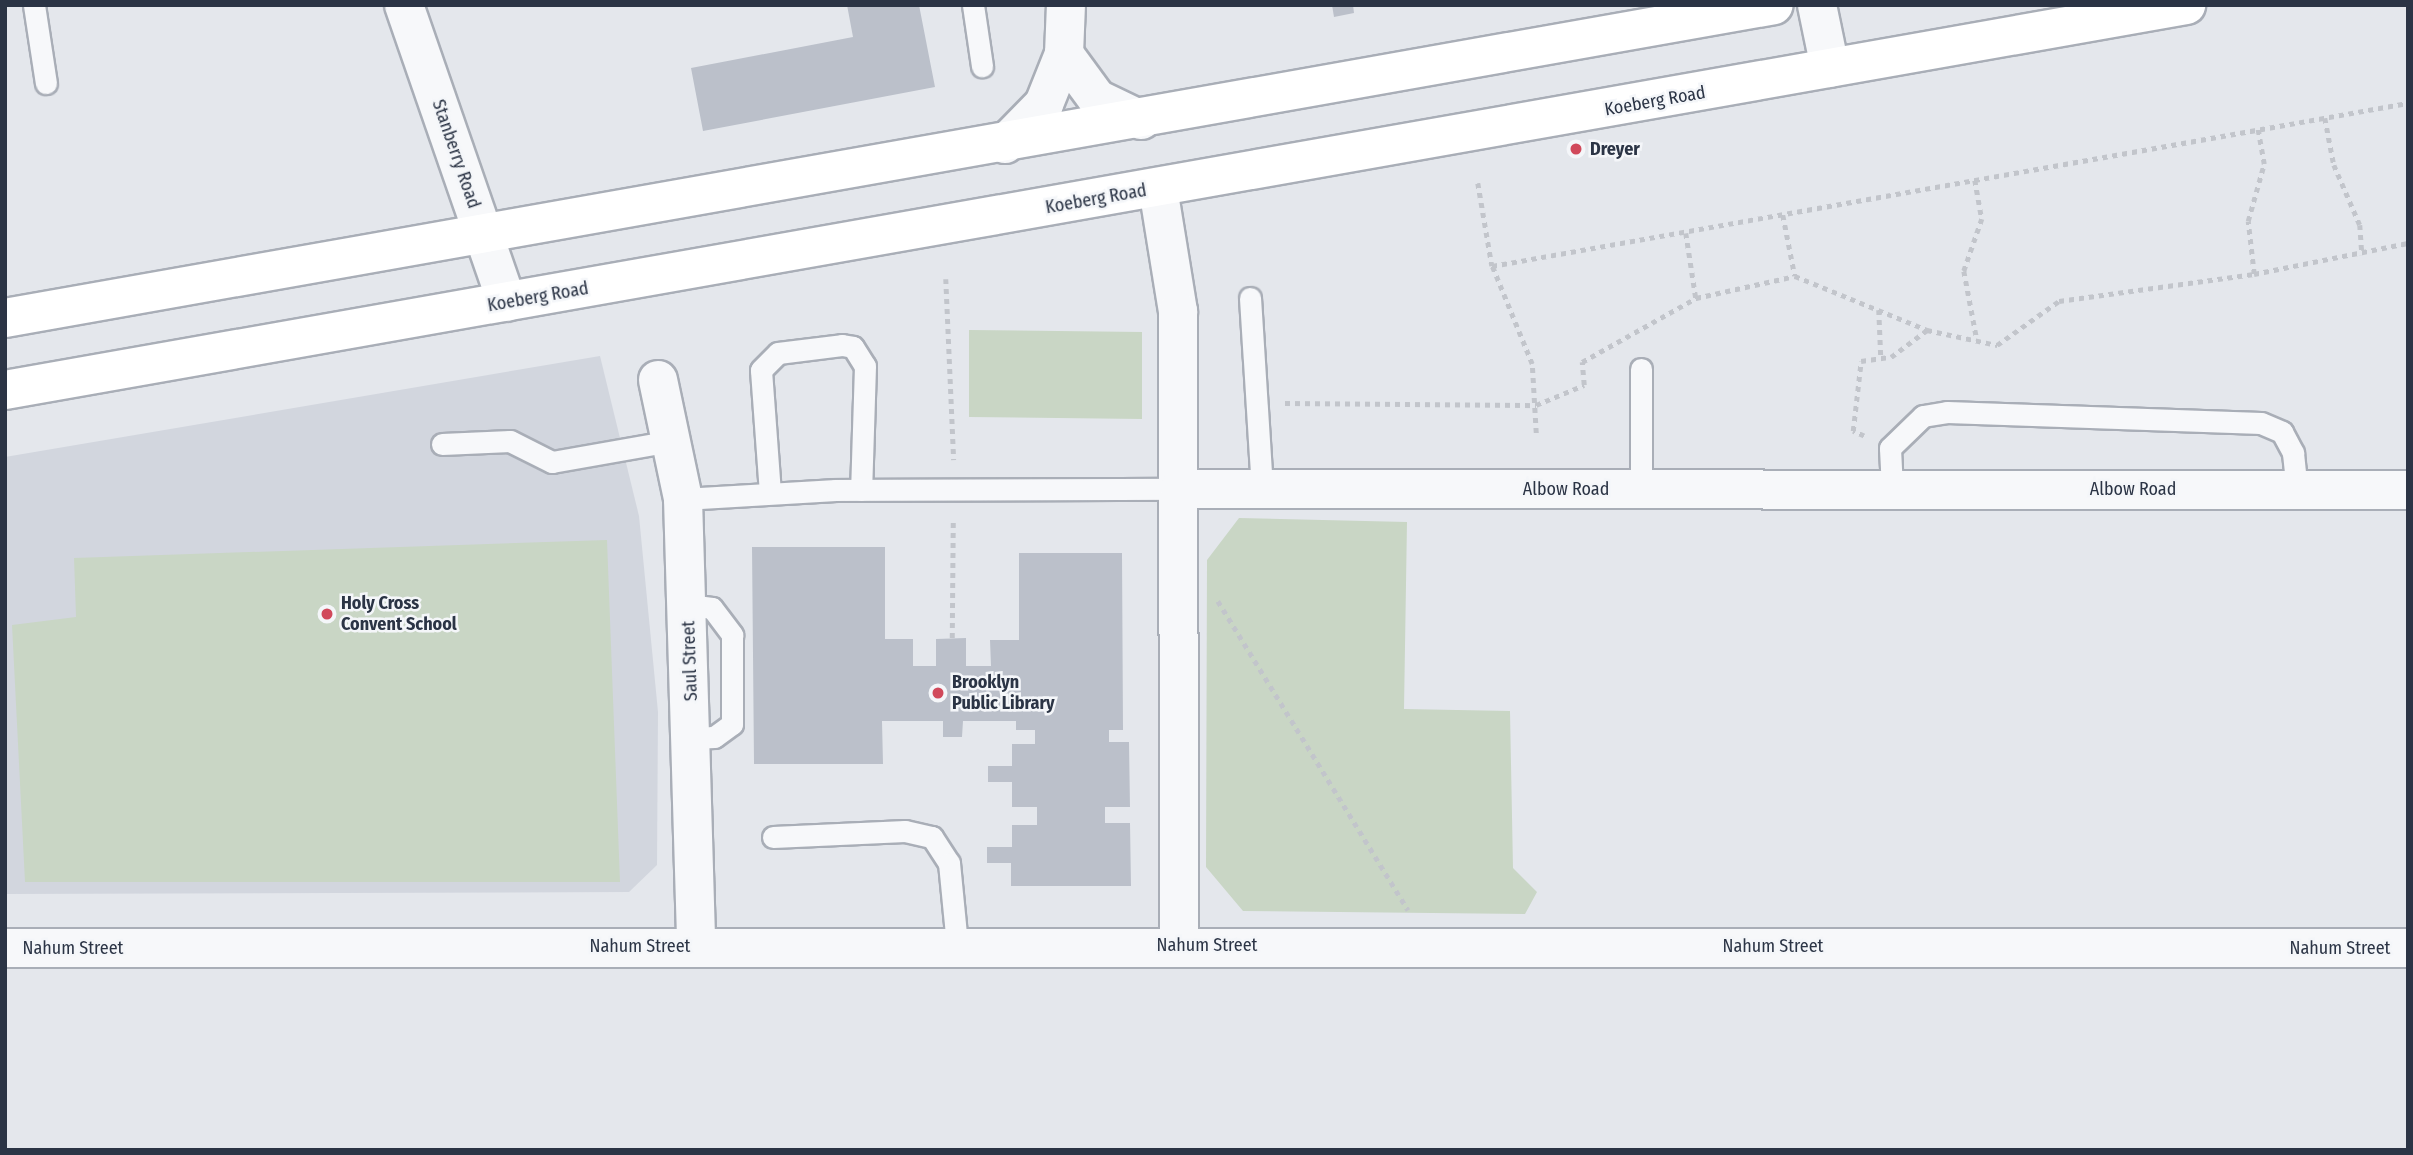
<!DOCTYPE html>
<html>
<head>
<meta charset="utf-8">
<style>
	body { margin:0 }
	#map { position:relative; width:2413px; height:1155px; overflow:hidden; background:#e4e7ec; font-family:"Fira Sans Condensed",sans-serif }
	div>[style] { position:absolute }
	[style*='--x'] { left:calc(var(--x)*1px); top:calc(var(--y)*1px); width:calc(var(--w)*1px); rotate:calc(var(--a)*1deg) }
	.built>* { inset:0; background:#d2d6de }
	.green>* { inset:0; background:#c9d6c5 }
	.building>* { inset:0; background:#bbc0ca }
	.path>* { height:4.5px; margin-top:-2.25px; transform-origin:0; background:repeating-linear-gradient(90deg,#c2c5cb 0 5px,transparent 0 10px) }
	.roads { filter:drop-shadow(2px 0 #a9aeb7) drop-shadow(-2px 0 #a9aeb7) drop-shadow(0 2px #a9aeb7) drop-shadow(0 -2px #a9aeb7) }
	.service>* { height:21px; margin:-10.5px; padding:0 10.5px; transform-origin:10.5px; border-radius:10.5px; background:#f7f8fa }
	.minor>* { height:38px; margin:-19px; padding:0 19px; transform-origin:19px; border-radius:19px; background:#f7f8fa }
	.primary>* { height:38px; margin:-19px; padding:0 19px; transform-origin:19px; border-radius:19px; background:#fff }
	.dots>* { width:19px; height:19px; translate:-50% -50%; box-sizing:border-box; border:4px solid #f4f6f9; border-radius:50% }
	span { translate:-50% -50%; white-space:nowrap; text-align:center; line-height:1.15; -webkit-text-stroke:5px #f4f6f9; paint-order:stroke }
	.street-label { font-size:18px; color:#2b3445 }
	.poi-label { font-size:18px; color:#2b3445; font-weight:700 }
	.left { translate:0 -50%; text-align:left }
	.frame { position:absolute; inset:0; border:7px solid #2b3445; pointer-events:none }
</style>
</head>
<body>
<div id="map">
	<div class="built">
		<i style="clip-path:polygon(600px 356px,639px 516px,658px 712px,657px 865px,629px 892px,5px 894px,5px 457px)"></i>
	</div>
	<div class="green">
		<i style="clip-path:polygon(969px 330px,1142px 332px,1142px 419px,969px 417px)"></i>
		<i style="clip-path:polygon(1239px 518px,1407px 522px,1404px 709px,1510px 711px,1513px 868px,1537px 892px,1525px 914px,1243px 911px,1206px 867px,1207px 560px)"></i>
		<i style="clip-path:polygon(607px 540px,620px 882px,25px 882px,12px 625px,76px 617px,74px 558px)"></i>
	</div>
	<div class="building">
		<i style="clip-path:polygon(847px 5px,919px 5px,935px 87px,703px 131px,691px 68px,853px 37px)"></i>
		<i style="clip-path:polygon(1332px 5px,1353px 5px,1354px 13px,1334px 17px)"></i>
		<i style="clip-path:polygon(752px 547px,885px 547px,885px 639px,913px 639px,913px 666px,936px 666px,936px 639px,966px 638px,966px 666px,991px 666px,990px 640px,1019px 640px,1019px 553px,1122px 553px,1123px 730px,1109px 730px,1109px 742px,1129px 742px,1130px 807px,1105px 807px,1105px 823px,1130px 823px,1131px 886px,1011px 886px,1011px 863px,987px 863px,987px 847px,1012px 847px,1012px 825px,1037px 825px,1037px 807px,1012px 807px,1012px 782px,988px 782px,988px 766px,1012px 766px,1012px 744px,1035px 744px,1035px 730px,1016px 730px,1016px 721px,963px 721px,962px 737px,943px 737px,943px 721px,882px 721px,883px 764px,754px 764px)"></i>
	</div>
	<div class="path">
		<i style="--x:2325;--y:118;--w:48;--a:79.2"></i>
		<i style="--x:2334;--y:165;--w:65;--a:66.6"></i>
		<i style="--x:2360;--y:225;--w:30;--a:86"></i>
		<i style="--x:1975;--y:180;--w:40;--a:80"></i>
		<i style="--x:1982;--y:219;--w:55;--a:109.1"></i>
		<i style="--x:1964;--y:271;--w:70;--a:79.3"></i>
		<i style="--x:1478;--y:183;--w:84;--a:80.4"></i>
		<i style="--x:1783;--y:215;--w:62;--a:78.9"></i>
		<i style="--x:1686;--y:233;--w:66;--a:81.3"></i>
		<i style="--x:2254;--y:274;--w:53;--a:-96.5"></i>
		<i style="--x:2248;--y:221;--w:59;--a:-74.3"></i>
		<i style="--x:2264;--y:164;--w:35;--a:-100"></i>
		<i style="--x:946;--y:279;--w:181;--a:87.5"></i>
		<i style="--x:1879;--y:310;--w:48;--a:87.6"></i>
		<i style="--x:1285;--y:403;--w:251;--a:0.5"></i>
		<i style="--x:1536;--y:405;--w:52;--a:-22.6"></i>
		<i style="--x:1584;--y:385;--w:23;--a:-95"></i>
		<i style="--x:1582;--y:362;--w:131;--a:-29.3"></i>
		<i style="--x:1696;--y:298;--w:101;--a:-12.5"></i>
		<i style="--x:1795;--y:276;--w:143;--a:22.2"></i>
		<i style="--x:1927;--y:330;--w:72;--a:12.1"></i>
		<i style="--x:1997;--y:345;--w:76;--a:-35.4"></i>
		<i style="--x:2059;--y:301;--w:197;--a:-7.9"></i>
		<i style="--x:2254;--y:274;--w:157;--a:-11.4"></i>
		<i style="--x:1536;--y:433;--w:69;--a:-93.3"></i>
		<i style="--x:1532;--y:364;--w:106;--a:-112.2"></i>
		<i style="--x:1492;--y:266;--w:930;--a:-10.09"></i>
		<i style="--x:1864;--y:436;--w:12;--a:-156"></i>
		<i style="--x:1853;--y:431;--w:70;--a:-83.5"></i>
		<i style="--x:1861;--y:361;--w:30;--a:-8"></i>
		<i style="--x:1891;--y:357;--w:45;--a:-36.9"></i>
		<i style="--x:1218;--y:601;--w:363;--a:58.4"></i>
		<i style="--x:952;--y:638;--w:120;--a:-89.5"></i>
	</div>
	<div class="roads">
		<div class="service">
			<i style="--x:34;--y:5;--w:79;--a:81.3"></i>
			<i style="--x:973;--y:5;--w:62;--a:81.6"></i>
			<i style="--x:1250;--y:298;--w:191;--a:86.4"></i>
			<i style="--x:1641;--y:369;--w:120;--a:90"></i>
			<i style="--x:442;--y:444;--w:68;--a:-2.5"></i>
			<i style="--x:510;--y:441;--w:47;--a:26.6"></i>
			<i style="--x:552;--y:462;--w:121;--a:-10"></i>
			<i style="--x:1892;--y:488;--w:40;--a:-92.9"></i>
			<i style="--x:1890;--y:448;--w:46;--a:-44.1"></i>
			<i style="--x:1923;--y:416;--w:24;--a:-9"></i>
			<i style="--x:1947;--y:412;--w:314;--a:2"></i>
			<i style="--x:2261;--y:423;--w:23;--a:23"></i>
			<i style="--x:2282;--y:432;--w:24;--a:62"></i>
			<i style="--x:2293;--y:453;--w:36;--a:84"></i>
			<i style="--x:770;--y:493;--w:123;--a:-94.2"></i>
			<i style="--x:761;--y:370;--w:24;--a:-45"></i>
			<i style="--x:778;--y:353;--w:64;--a:-7.1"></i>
			<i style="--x:842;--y:345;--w:11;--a:10"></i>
			<i style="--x:853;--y:347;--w:22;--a:58"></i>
			<i style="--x:865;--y:366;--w:124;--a:91.8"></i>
			<i style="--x:683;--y:499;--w:153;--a:-3.4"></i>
			<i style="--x:836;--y:490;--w:344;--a:-0.2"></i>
			<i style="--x:688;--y:605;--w:24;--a:7"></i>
			<i style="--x:712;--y:608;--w:34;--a:53"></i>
			<i style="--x:732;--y:635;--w:89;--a:90"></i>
			<i style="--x:732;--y:724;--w:22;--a:144"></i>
			<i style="--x:714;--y:737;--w:21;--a:177"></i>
			<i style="--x:773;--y:837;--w:132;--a:-2.6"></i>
			<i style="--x:905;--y:831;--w:28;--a:13"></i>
			<i style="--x:932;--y:837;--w:31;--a:57"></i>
			<i style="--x:949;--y:863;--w:82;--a:84.4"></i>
		</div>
		<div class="minor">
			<i style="--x:404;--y:5;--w:314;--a:70.9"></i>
			<i style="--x:1817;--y:5;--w:64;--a:78.3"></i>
			<i style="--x:1064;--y:54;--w:56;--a:53.7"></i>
			<i style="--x:1097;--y:99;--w:49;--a:25.5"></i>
			<i style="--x:1005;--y:144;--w:56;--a:-45.7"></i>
			<i style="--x:1044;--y:104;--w:54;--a:-68.2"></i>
			<i style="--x:1064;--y:54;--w:49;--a:-87.7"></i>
			<i style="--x:1158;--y:188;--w:125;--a:80.8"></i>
			<i style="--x:1178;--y:311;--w:634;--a:89.91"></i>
			<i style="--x:658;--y:380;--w:122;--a:78.1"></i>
			<i style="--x:683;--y:499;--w:447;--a:88.3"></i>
			<i style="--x:1180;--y:489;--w:1228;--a:0.05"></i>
			<i style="--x:5;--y:948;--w:2403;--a:0"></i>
		</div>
		<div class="primary">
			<i style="--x:5;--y:318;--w:1796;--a:-10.03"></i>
			<i style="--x:5;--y:390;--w:2215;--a:-10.01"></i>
		</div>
	</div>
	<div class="dots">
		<i style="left:1576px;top:149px;background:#d1495b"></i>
		<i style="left:327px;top:614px;background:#d1495b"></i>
		<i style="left:938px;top:693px;background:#d1495b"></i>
	</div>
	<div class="street-label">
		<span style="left:1655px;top:101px;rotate:-10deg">Koeberg Road</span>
		<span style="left:456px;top:154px;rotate:71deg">Stanberry Road</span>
		<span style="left:1096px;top:199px;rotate:-10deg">Koeberg Road</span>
		<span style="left:538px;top:297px;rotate:-10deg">Koeberg Road</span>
		<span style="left:1566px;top:489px">Albow Road</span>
		<span style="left:2133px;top:489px">Albow Road</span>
		<span style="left:690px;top:661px;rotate:-92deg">Saul Street</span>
		<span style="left:1207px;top:945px">Nahum Street</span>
		<span style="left:640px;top:946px">Nahum Street</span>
		<span style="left:1773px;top:946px">Nahum Street</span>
		<span style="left:73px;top:948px">Nahum Street</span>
		<span style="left:2340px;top:948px">Nahum Street</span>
	</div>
	<div class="poi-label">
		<span class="left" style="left:1590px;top:149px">Dreyer</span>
		<span class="left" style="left:341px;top:614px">Holy Cross<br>Convent School</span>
		<span class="left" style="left:952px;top:693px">Brooklyn<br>Public Library</span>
	</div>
	<div class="frame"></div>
</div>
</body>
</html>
